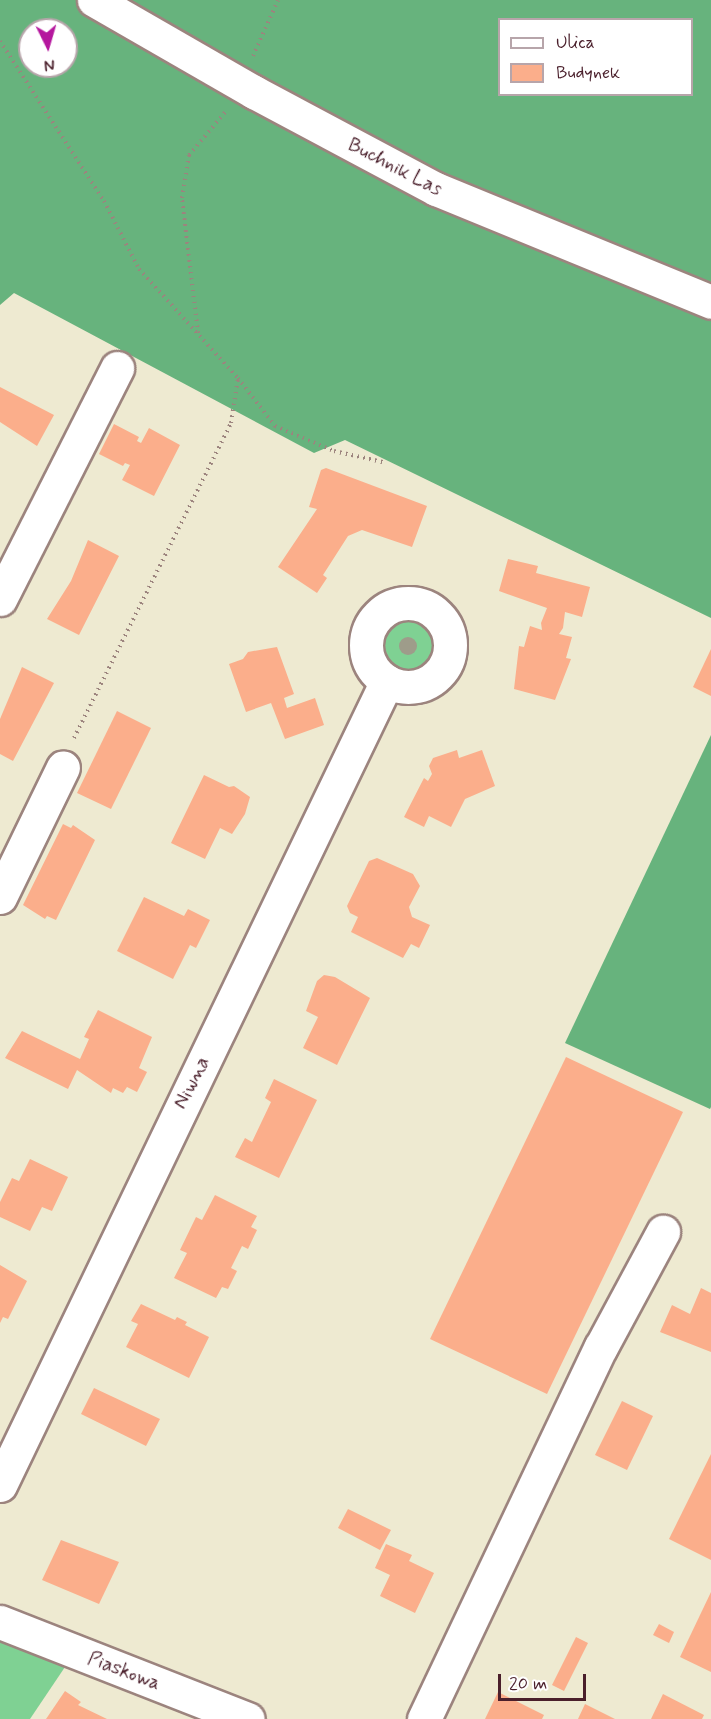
<!DOCTYPE html>
<html>
<head>
<meta charset="utf-8">
<style>
	body { margin:0 }
	#map { position:relative; width:711px; height:1719px; overflow:hidden; background:#eeead1; font-family:Mynerve,sans-serif }
	div>[style] { position:absolute }
	[style*='--x'] { left:calc(var(--x)*1px); top:calc(var(--y)*1px); width:calc(var(--w)*1px); rotate:calc(var(--a)*1deg) }
	.green>* { inset:0; background:#7fd193 }
	.round { border-radius:50% }
	.forest>* { inset:0; background:#67b37d }
	.building>* { inset:0; background:#fbae8b }
	.path>* { height:4px; margin-top:-2px; transform-origin:0; background:repeating-linear-gradient(90deg,#9c847e 0 1.5px,transparent 0 6px) }
	.roads { filter:drop-shadow(2px 0 #9c847e) drop-shadow(-2px 0 #9c847e) drop-shadow(0 2px #9c847e) drop-shadow(0 -2px #9c847e) }
	.minor>* { height:33px; margin:-16.5px; padding:0 16.5px; transform-origin:16.5px; border-radius:16.5px; background:#fff }
	.minor>.ring { margin:-16.5px; padding:0; box-sizing:content-box; background:none; border:33px solid #fff; border-radius:50% }
	.trees>* { width:18px; height:18px; margin:-9px; border-radius:50%; background:#9e9c8a }
	span { translate:-50% -50%; white-space:nowrap; text-align:center; line-height:1.15; -webkit-text-stroke:6px #fff; paint-order:stroke }
	.street-label { font-size:20px; color:#4a1f2b }
	.legend { position:absolute; left:498px; top:18px; width:195px; height:78px; box-sizing:border-box; background:#fff; border:2px solid #b7a5aa; margin:0; padding:8px 10px; list-style:none; font-size:18px; color:#4a1f2b }
	.legend li { display:flex; align-items:center; gap:12px; height:30px }
	.legend b { width:30px; border:2px solid #b7a5aa }
	.north { position:absolute; left:18px; top:18px; width:60px; height:60px; box-sizing:border-box; background:#fff; border:2px solid #b7a5aa; border-radius:50%; rotate:175deg; font-size:16px; font-weight:700; line-height:24px; text-align:center; color:#4a1f2b }
	.north::after { content:''; display:block; margin:auto; width:21px; height:27px; background:#b5179e; clip-path:polygon(50% 0,100% 100%,50% 72%,0 100%) }
	.scale { position:absolute; left:498px; top:1674px; width:88px; height:27px; box-sizing:border-box; border:3px solid #4a1f2b; border-top:0; padding-left:8px; font-size:18px; line-height:21px; white-space:nowrap; color:#4a1f2b; -webkit-text-stroke:4px #fff; paint-order:stroke }
</style>
</head>
<body>
<div id="map">
	<div class="green">
		<i class="round" style="left:381px;top:617px;width:54px;height:54px"></i>
		<i style="clip-path:polygon(0 1639px,67px 1664px,30px 1719px,0 1719px)"></i>
	</div>
	<div class="forest">
		<i style="clip-path:polygon(evenodd,0 0,711px 0,711px 618px,345px 440px,314px 453px,14px 293px,0 305px,0 0,500px 20px,692px 20px,692px 94px,500px 94px,500px 20px,0 0,30px 30px,66px 30px,66px 66px,30px 66px,30px 30px)"></i>
		<i style="clip-path:polygon(711px 735px,711px 1107px,710px 1109px,565px 1043px)"></i>
	</div>
	<div class="building">
		<i style="clip-path:polygon(0 387px,54px 415px,37px 446px,0 422px)"></i>
		<i style="clip-path:polygon(114px 424px,139px 437px,137px 441px,141px 443px,149px 428px,180px 445px,154px 496px,122px 480px,130px 465px,125px 463px,123px 466px,99px 454px)"></i>
		<i style="clip-path:polygon(326px 468px,427px 506px,412px 547px,362px 530px,348px 536px,323px 575px,327px 578px,317px 593px,278px 567px,317px 509px,309px 507px,321px 470px)"></i>
		<i style="clip-path:polygon(88px 540px,119px 556px,79px 635px,47px 619px,71px 581px)"></i>
		<i style="clip-path:polygon(508px 559px,538px 566px,536px 573px,590px 587px,582px 617px,565px 612px,563px 628px,559px 634px,572px 637px,566px 658px,571px 659px,555px 700px,514px 689px,519px 646px,524px 647px,530px 626px,542px 630px,541px 623px,547px 608px,499px 591px)"></i>
		<i style="clip-path:polygon(277px 647px,294px 694px,284px 698px,287px 708px,315px 698px,324px 725px,285px 739px,271px 703px,246px 712px,229px 664px,243px 659px,248px 652px)"></i>
		<i style="clip-path:polygon(711px 649px,711px 696px,693px 687px)"></i>
		<i style="clip-path:polygon(22px 667px,54px 683px,13px 761px,0 754px,0 719px)"></i>
		<i style="clip-path:polygon(117px 711px,151px 728px,111px 809px,77px 793px)"></i>
		<i style="clip-path:polygon(457px 750px,459px 758px,482px 750px,495px 786px,465px 799px,451px 827px,429px 816px,424px 827px,404px 817px,424px 778px,428px 781px,432px 774px,429px 766px,433px 758px)"></i>
		<i style="clip-path:polygon(204px 775px,229px 787px,234px 786px,250px 797px,245px 814px,232px 834px,220px 828px,205px 859px,171px 843px)"></i>
		<i style="clip-path:polygon(63px 824px,71px 828px,73px 825px,95px 840px,56px 920px,47px 916px,45px 919px,23px 905px)"></i>
		<i style="clip-path:polygon(377px 858px,413px 874px,420px 886px,409px 907px,412px 917px,430px 925px,419px 948px,411px 944px,403px 958px,351px 932px,358px 917px,350px 913px,347px 906px,369px 861px)"></i>
		<i style="clip-path:polygon(144px 897px,184px 916px,188px 909px,210px 920px,196px 948px,190px 945px,173px 979px,117px 951px)"></i>
		<i style="clip-path:polygon(324px 975px,335px 977px,370px 998px,337px 1065px,303px 1048px,318px 1017px,306px 1011px,317px 981px)"></i>
		<i style="clip-path:polygon(98px 1010px,152px 1037px,139px 1068px,147px 1072px,137px 1092px,127px 1087px,123px 1093px,113px 1088px,111px 1093px,77px 1070px,68px 1089px,5px 1058px,22px 1031px,80px 1059px,89px 1039px,84px 1037px)"></i>
		<i style="clip-path:polygon(566px 1057px,683px 1112px,547px 1394px,430px 1339px)"></i>
		<i style="clip-path:polygon(274px 1079px,317px 1100px,279px 1178px,235px 1157px,245px 1138px,252px 1142px,271px 1102px,265px 1098px)"></i>
		<i style="clip-path:polygon(30px 1159px,68px 1177px,52px 1211px,42px 1207px,30px 1231px,0 1217px,0 1202px,12px 1178px,19px 1181px)"></i>
		<i style="clip-path:polygon(215px 1195px,257px 1216px,251px 1227px,257px 1230px,248px 1249px,242px 1246px,231px 1268px,237px 1271px,228px 1289px,222px 1287px,216px 1298px,174px 1278px,187px 1253px,180px 1250px,196px 1217px,202px 1220px)"></i>
		<i style="clip-path:polygon(0 1265px,27px 1281px,8px 1319px,3px 1317px,0 1323px)"></i>
		<i style="clip-path:polygon(701px 1288px,711px 1293px,711px 1352px,660px 1332px,672px 1305px,690px 1314px)"></i>
		<i style="clip-path:polygon(141px 1304px,175px 1320px,177px 1317px,187px 1322px,185px 1325px,209px 1337px,189px 1378px,126px 1347px,138px 1324px,131px 1321px)"></i>
		<i style="clip-path:polygon(94px 1388px,160px 1419px,146px 1446px,81px 1414px)"></i>
		<i style="clip-path:polygon(622px 1401px,653px 1416px,627px 1470px,595px 1455px)"></i>
		<i style="clip-path:polygon(711px 1454px,711px 1560px,669px 1539px)"></i>
		<i style="clip-path:polygon(348px 1509px,391px 1530px,380px 1550px,338px 1528px)"></i>
		<i style="clip-path:polygon(61px 1540px,119px 1562px,99px 1604px,42px 1580px)"></i>
		<i style="clip-path:polygon(386px 1544px,412px 1555px,409px 1561px,434px 1573px,415px 1613px,380px 1596px,390px 1575px,375px 1568px)"></i>
		<i style="clip-path:polygon(711px 1592px,711px 1672px,680px 1657px)"></i>
		<i style="clip-path:polygon(659px 1624px,674px 1632px,669px 1643px,653px 1635px)"></i>
		<i style="clip-path:polygon(576px 1637px,588px 1643px,564px 1691px,552px 1685px)"></i>
		<i style="clip-path:polygon(65px 1691px,81px 1702px,78px 1705px,107px 1719px,46px 1719px)"></i>
		<i style="clip-path:polygon(498px 1692px,544px 1715px,542px 1719px,485px 1719px)"></i>
		<i style="clip-path:polygon(663px 1694px,704px 1715px,702px 1719px,651px 1719px)"></i>
		<i style="clip-path:polygon(585px 1704px,615px 1719px,578px 1719px)"></i>
	</div>
	<div class="path">
		<i style="--x:0;--y:41;--w:191;--a:57"></i>
		<i style="--x:104;--y:201;--w:76;--a:62.8"></i>
		<i style="--x:139;--y:269;--w:147;--a:47.8"></i>
		<i style="--x:238;--y:378;--w:61;--a:52.4"></i>
		<i style="--x:275;--y:426;--w:64;--a:23"></i>
		<i style="--x:334;--y:451;--w:50;--a:12.7"></i>
		<i style="--x:253;--y:56;--w:61;--a:-65.9"></i>
		<i style="--x:198;--y:333;--w:136;--a:-96.8"></i>
		<i style="--x:182;--y:198;--w:44;--a:-80.8"></i>
		<i style="--x:189;--y:155;--w:59;--a:-49.8"></i>
		<i style="--x:74;--y:738;--w:352;--a:-63.5"></i>
		<i style="--x:231;--y:423;--w:46;--a:-81.2"></i>
	</div>
	<div class="roads">
		<div class="minor">
			<i style="--x:94;--y:0;--w:185;--a:29.9"></i>
			<i style="--x:254;--y:92;--w:206;--a:28.1"></i>
			<i style="--x:436;--y:189;--w:297;--a:22.3"></i>
			<i style="--x:0;--y:599;--w:259;--a:-63.1"></i>
			<i class="ring" style="left:366px;top:603px;width:51px;height:51px"></i>
			<i style="--x:0;--y:897;--w:144;--a:-64.1"></i>
			<i style="--x:0;--y:1485;--w:892;--a:-64.3"></i>
			<i style="--x:0;--y:1622;--w:266;--a:21.4"></i>
			<i style="--x:424;--y:1719;--w:412;--a:-64.6"></i>
			<i style="--x:601;--y:1347;--w:131;--a:-61.7"></i>
		</div>
	</div>
	<div class="trees">
		<i style="left:408px;top:646px"></i>
	</div>
	<div class="street-label">
		<span style="left:395px;top:167px;rotate:27deg">Buchnik Las</span>
		<span style="left:192px;top:1083px;rotate:-64deg">Niwna</span>
		<span style="left:124px;top:1671px;rotate:21deg">Piaskowa</span>
	</div>
	<ul class="legend">
	<li><b style="height:8px;background:#fff"></b>Ulica</li>
	<li><b style="height:16px;background:#fbae8b"></b>Budynek</li>
	</ul>
	<div class="north">N</div>
	<div class="scale">20 m</div>
</div>
</body>
</html>
